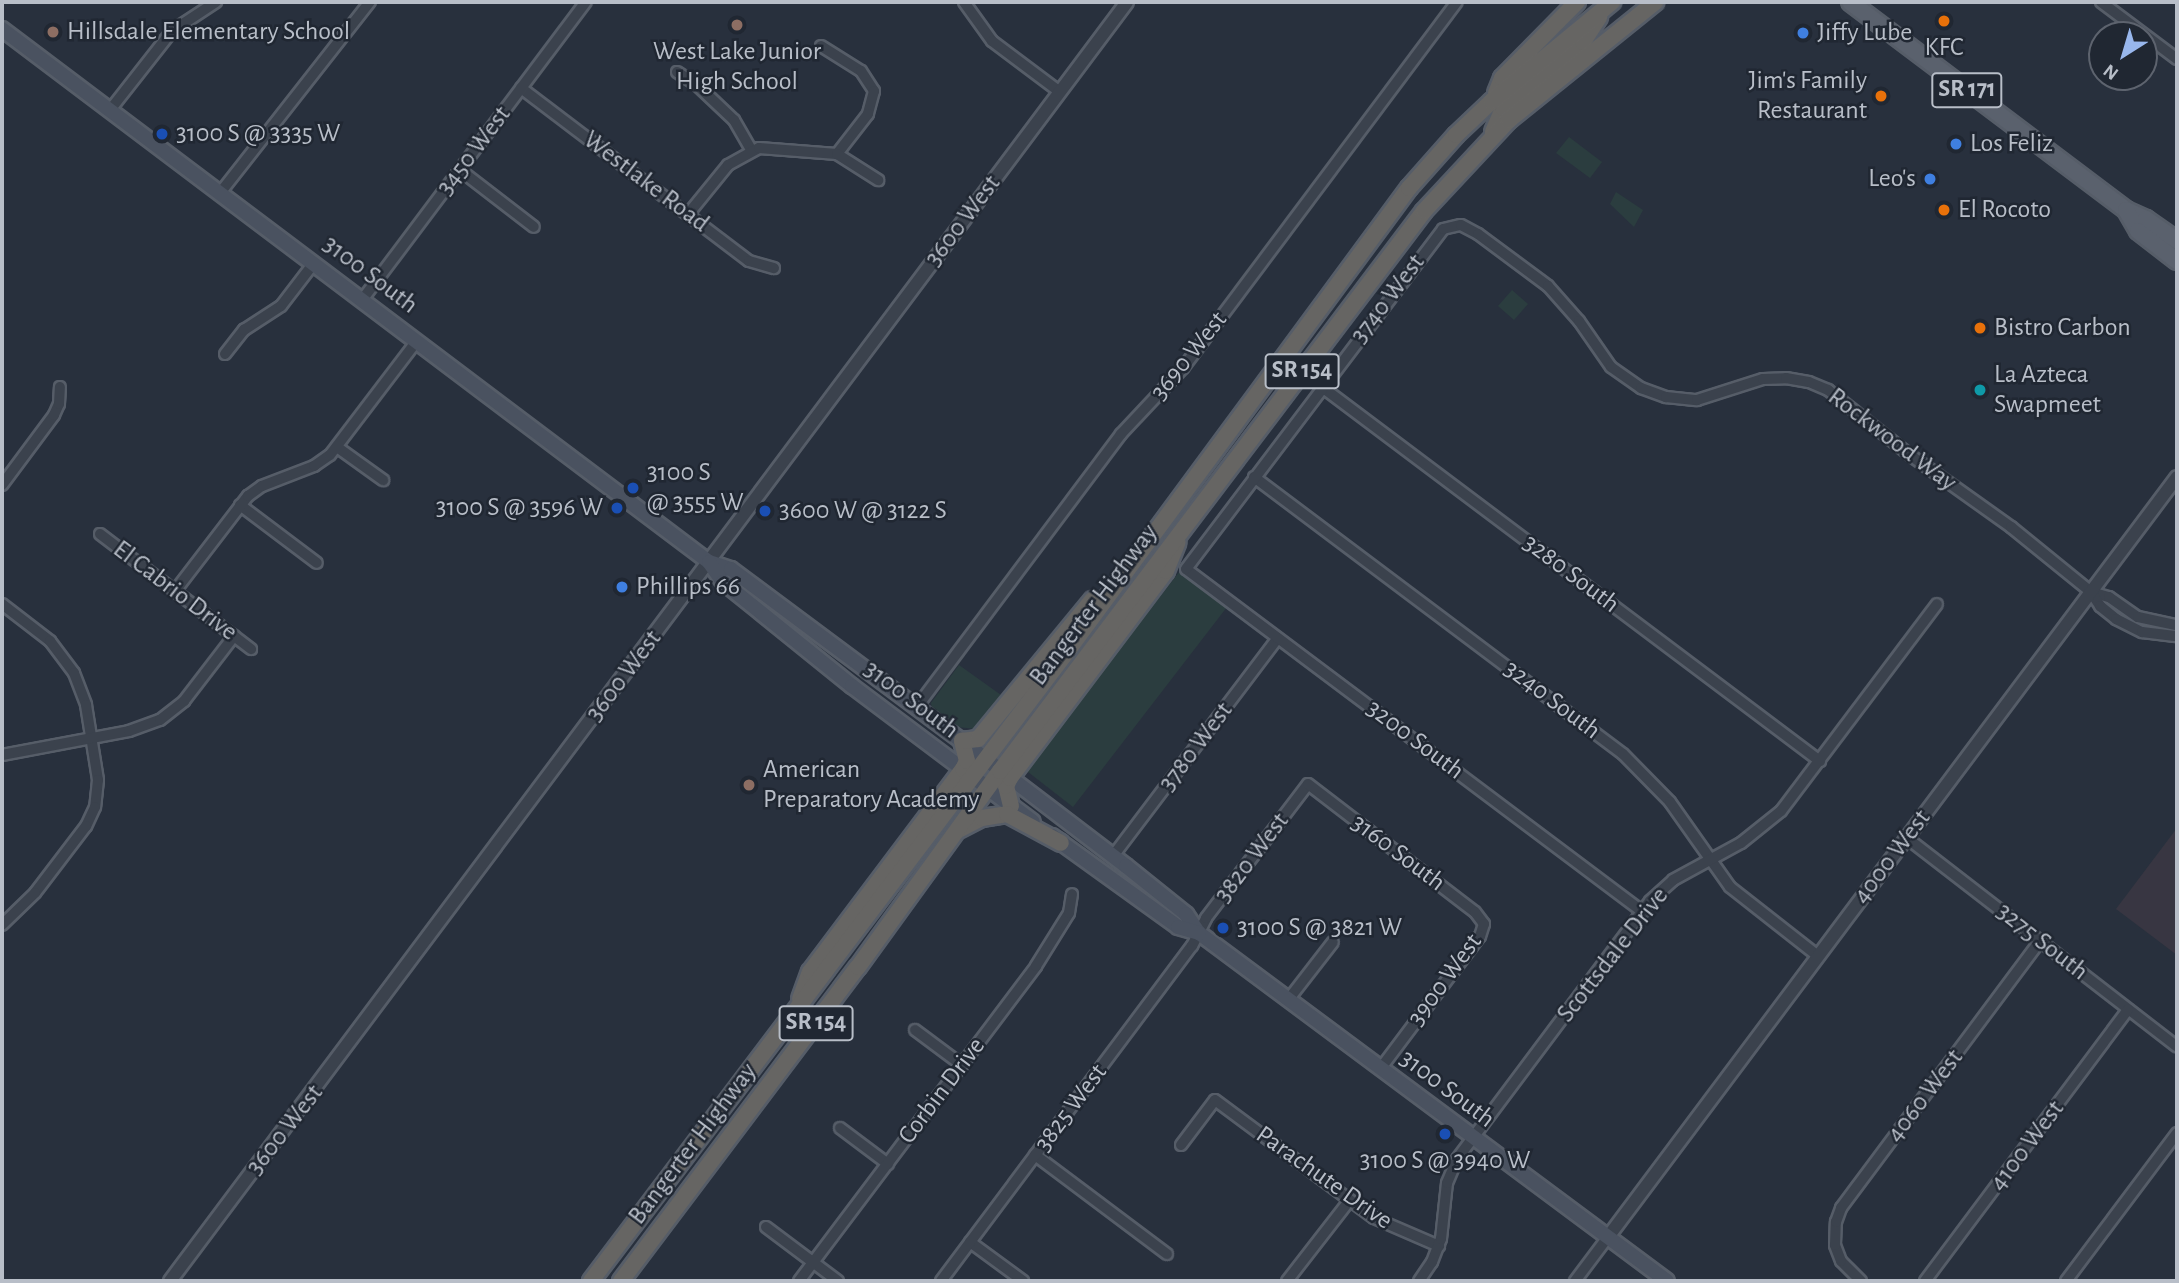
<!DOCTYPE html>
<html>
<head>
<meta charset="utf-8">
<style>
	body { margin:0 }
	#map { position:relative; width:2179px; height:1283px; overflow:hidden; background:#28303d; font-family:"Alegreya Sans",sans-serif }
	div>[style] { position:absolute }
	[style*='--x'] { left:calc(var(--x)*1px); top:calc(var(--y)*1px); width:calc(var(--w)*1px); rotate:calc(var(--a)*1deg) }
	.medical>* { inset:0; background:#383642 }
	.green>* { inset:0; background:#2b3d3f }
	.roads { filter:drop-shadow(2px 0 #565d68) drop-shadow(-2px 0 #565d68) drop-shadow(0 2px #565d68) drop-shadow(0 -2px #565d68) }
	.minor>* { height:10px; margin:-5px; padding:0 5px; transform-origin:5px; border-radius:5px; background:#3b424d }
	.tertiary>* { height:12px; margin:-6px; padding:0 6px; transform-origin:6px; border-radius:6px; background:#3b424d }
	.secondary>* { height:14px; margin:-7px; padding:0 7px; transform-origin:7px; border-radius:7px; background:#4a5260 }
	.primary>* { height:16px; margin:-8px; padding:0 8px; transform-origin:8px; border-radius:8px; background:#5a616d }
	.trunk>* { height:16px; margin:-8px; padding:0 8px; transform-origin:8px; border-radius:8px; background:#666563 }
	.dots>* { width:19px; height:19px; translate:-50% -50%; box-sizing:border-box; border:4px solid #202732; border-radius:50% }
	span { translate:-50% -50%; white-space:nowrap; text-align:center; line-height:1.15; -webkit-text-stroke:5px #202732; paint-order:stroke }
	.shield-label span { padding:2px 5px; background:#202732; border:2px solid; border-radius:5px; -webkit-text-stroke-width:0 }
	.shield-label { font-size:24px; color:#b8bec8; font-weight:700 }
	.poi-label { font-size:26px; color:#b8bec8 }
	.left { translate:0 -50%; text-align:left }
	.right { translate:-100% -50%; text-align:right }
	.street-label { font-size:26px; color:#b8bec8 }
	.frame { position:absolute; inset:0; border:4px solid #b8bec8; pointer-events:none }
	.north { position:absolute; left:2088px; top:21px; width:70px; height:70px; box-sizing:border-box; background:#202732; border:2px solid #5d636e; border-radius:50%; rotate:217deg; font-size:19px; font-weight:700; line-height:28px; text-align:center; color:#b8bec8 }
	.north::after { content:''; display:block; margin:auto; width:24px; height:32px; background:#98b7ed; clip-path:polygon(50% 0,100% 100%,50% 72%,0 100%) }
</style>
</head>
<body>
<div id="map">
	<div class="medical">
		<i style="clip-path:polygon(2177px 828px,2177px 955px,2116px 909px)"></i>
	</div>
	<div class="green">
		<i style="clip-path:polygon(1569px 137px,1602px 162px,1590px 178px,1556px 153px)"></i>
		<i style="clip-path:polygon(1616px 192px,1643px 210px,1634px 227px,1610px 204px)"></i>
		<i style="clip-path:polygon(1512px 290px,1528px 304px,1514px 320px,1498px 306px)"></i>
		<i style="clip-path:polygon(1180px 571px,1227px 607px,1073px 807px,1028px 772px,1029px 764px)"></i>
		<i style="clip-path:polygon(959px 665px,1001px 695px,977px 729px,956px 727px,932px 710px,931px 703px)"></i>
	</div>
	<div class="roads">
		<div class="minor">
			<i style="--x:964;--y:2;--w:48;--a:54.3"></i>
			<i style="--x:992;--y:41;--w:85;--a:36.9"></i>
			<i style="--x:2101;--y:2;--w:95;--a:36.9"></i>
			<i style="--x:821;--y:46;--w:47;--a:32"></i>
			<i style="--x:861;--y:71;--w:24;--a:57"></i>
			<i style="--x:874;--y:91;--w:24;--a:105"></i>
			<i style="--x:868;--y:114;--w:51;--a:127.8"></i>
			<i style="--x:677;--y:72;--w:24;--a:33"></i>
			<i style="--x:697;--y:85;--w:51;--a:43.4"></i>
			<i style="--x:734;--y:120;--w:34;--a:60"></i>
			<i style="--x:521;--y:88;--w:286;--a:37.2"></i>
			<i style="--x:749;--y:261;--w:26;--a:16"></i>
			<i style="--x:110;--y:110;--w:100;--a:-51.9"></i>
			<i style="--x:172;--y:31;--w:53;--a:-33.4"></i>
			<i style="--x:460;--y:170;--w:93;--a:37.6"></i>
			<i style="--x:220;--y:193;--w:243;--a:-51.9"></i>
			<i style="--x:689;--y:213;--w:62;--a:-50.9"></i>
			<i style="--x:728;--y:165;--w:35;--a:-29"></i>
			<i style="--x:759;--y:148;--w:78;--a:4.4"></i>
			<i style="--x:837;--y:154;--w:49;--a:32.4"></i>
			<i style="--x:362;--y:300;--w:373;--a:-53.1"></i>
			<i style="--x:225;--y:354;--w:31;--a:-52"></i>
			<i style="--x:244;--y:330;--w:44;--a:-33"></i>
			<i style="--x:281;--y:306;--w:54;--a:-52.5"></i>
			<i style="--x:1322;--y:387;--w:623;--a:36.91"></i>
			<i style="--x:337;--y:447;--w:57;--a:35.7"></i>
			<i style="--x:1254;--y:477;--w:461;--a:36.9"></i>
			<i style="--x:1623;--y:754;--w:67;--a:45.6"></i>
			<i style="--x:1670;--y:802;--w:104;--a:54.8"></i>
			<i style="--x:1730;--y:887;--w:112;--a:38.1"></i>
			<i style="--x:2;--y:485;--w:87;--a:-53.4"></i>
			<i style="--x:54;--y:415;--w:12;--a:-66"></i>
			<i style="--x:59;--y:404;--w:17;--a:-87"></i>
			<i style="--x:240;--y:505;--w:96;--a:37"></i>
			<i style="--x:100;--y:534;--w:190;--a:37.3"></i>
			<i style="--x:175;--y:591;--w:120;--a:-52.5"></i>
			<i style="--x:248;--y:496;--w:17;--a:-36"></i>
			<i style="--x:262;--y:486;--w:56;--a:-21"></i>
			<i style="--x:314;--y:466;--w:19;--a:-35"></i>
			<i style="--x:330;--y:455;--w:143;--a:-52.7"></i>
			<i style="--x:2091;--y:592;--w:19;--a:16"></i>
			<i style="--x:2109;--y:597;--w:35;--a:35"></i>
			<i style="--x:2138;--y:617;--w:40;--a:12"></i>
			<i style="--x:2;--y:604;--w:61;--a:37.6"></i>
			<i style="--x:50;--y:641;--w:40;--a:53"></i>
			<i style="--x:74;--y:673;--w:34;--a:69"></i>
			<i style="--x:86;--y:705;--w:76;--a:80.9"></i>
			<i style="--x:98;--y:780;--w:27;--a:96"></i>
			<i style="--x:95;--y:807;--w:21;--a:115"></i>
			<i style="--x:86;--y:826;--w:84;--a:127.3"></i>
			<i style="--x:35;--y:893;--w:46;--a:135.9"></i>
			<i style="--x:916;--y:708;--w:342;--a:-53.2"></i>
			<i style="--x:1121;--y:434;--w:91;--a:-46.8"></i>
			<i style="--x:1183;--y:368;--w:457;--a:-53.2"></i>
			<i style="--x:2;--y:755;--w:129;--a:-10.7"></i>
			<i style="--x:129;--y:731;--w:33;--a:-20"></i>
			<i style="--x:160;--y:720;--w:31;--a:-38"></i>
			<i style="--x:184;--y:701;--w:82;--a:-52.4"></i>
			<i style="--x:1907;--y:838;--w:341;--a:37.7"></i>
			<i style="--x:1113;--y:856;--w:273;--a:-52.9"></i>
			<i style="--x:1643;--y:912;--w:571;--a:-143.11"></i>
			<i style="--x:1186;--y:569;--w:426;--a:-52.9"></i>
			<i style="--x:1443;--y:229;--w:18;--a:-13"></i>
			<i style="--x:1461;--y:225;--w:19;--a:28"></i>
			<i style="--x:1478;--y:234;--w:87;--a:36.6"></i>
			<i style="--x:1548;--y:286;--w:47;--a:48.5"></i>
			<i style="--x:1579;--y:321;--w:56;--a:55.2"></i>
			<i style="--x:1611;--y:367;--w:37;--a:35"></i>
			<i style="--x:1641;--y:388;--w:27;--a:20"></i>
			<i style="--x:1666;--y:397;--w:31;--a:6"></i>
			<i style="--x:1697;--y:400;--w:69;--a:-17.7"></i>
			<i style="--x:1763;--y:379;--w:23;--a:-2"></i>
			<i style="--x:1786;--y:378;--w:23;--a:10"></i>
			<i style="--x:1809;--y:382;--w:21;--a:23"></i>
			<i style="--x:1828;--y:390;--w:105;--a:38.4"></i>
			<i style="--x:1910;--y:455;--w:124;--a:35.5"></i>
			<i style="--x:2011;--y:527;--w:103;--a:39.1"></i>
			<i style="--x:2091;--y:592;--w:17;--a:57"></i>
			<i style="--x:2100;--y:606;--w:21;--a:39"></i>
			<i style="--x:2116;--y:619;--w:29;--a:27"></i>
			<i style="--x:2142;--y:632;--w:35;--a:7"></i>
			<i style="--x:1288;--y:1000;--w:73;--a:-52.2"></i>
			<i style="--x:915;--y:1030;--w:59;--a:36.7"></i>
			<i style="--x:840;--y:1128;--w:60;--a:36.9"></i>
			<i style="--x:1181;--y:1145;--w:56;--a:-52.9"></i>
			<i style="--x:1215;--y:1100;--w:198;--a:36.6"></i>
			<i style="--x:1374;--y:1218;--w:71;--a:23.3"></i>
			<i style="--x:1035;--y:1155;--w:165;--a:36.9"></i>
			<i style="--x:766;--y:1227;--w:90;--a:36.9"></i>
			<i style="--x:970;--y:1242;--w:66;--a:36.3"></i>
			<i style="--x:799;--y:1281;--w:394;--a:-53"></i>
			<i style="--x:1036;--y:966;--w:62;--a:-58.1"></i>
			<i style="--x:1069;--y:913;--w:19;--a:-81"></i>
			<i style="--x:941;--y:1281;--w:419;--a:-53.2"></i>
			<i style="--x:1192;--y:946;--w:31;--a:-63"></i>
			<i style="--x:1206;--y:918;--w:168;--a:-52.7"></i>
			<i style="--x:1308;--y:784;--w:210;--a:37.5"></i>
			<i style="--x:1475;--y:912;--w:15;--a:53"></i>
			<i style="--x:1484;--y:924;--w:13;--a:108"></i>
			<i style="--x:1480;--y:936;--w:166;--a:126.9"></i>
			<i style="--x:1287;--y:1281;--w:101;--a:-52.2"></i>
			<i style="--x:1419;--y:1281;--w:23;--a:-56"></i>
			<i style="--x:1432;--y:1262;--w:25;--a:-69"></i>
			<i style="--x:1441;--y:1239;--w:56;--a:-83.9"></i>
			<i style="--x:1447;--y:1183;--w:26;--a:-67"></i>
			<i style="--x:1457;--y:1159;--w:322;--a:-53.2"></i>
			<i style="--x:1650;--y:901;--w:31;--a:-42"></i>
			<i style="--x:1673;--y:880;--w:77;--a:-28.6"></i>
			<i style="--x:1741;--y:843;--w:51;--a:-38.7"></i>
			<i style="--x:1781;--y:811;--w:259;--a:-53"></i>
			<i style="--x:1575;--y:1281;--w:55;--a:-53.1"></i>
			<i style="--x:1861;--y:1281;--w:28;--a:-135"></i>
			<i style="--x:1841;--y:1261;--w:17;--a:-111"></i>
			<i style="--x:1835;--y:1245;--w:23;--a:-88"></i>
			<i style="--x:1836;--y:1222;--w:15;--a:-70"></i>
			<i style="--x:1841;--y:1208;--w:334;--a:-53.3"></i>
			<i style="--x:1925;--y:1281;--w:339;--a:-53.2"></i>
			<i style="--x:2066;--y:1281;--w:185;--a:-53.1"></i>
		</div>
		<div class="tertiary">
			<i style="--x:1608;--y:1237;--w:949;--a:-53.18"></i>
			<i style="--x:170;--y:1281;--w:1597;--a:-53.19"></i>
		</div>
		<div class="secondary">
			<i style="--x:2;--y:29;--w:885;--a:37.01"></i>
			<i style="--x:709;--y:562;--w:23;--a:18"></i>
			<i style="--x:731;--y:569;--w:288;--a:36.7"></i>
			<i style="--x:962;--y:741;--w:206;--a:37.3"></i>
			<i style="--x:1126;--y:866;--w:77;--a:38.7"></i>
			<i style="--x:1186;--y:914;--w:23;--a:56"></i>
			<i style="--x:1199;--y:933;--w:583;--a:36.63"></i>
			<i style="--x:709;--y:562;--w:24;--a:55"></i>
			<i style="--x:723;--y:582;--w:166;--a:38.9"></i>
			<i style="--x:852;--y:686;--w:226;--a:36.9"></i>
			<i style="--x:1052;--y:836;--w:155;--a:35.8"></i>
			<i style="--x:1178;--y:927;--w:22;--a:16"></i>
		</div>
		<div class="primary">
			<i style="--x:1850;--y:2;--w:346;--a:37"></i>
			<i style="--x:2126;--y:210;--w:22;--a:24"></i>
			<i style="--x:2146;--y:219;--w:38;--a:35"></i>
			<i style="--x:2126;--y:210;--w:24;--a:60"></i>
			<i style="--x:2138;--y:231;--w:49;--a:37.6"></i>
		</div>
		<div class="trunk">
			<i style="--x:1496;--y:93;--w:16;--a:-68"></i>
			<i style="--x:1502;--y:78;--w:107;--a:-45.4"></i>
			<i style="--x:1493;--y:132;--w:26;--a:-67"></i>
			<i style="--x:1503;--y:108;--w:104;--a:-39.5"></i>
			<i style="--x:1583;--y:42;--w:30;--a:-57"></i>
			<i style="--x:1011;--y:806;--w:21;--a:-104"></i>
			<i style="--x:1006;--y:786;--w:9;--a:-63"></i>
			<i style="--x:1010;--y:778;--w:259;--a:-53"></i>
			<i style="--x:1166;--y:571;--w:31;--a:-68"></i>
			<i style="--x:960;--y:829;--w:25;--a:-27"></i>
			<i style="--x:982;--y:818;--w:25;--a:-9"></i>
			<i style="--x:1007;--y:814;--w:61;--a:28.2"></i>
			<i style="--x:800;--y:999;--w:29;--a:-70"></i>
			<i style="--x:810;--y:972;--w:254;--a:-53"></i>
			<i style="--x:963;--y:769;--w:9;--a:-63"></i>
			<i style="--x:967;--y:761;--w:21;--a:-104"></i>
			<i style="--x:962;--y:741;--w:16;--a:-7"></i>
			<i style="--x:978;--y:739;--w:180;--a:-50.6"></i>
			<i style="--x:591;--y:1281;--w:787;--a:-52.9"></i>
			<i style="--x:1066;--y:653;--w:578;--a:-53.59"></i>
			<i style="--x:1409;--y:188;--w:71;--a:-48.4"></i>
			<i style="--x:1456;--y:135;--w:50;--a:-43.4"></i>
			<i style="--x:1492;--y:101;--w:156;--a:-39.5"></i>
			<i style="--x:621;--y:1281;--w:393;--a:-53"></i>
			<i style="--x:858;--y:967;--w:242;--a:-54.1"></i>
			<i style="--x:1000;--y:771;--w:702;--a:-52.87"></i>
			<i style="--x:1424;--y:211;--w:125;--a:-47"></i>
			<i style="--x:1509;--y:120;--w:188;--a:-38.9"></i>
		</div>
	</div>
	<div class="dots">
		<i style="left:1944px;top:21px;background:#e8710a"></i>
		<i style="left:737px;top:25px;background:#8d6e63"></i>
		<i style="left:53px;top:32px;background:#8d6e63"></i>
		<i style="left:1803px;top:33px;background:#3f7fe0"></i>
		<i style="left:1881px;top:96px;background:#e8710a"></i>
		<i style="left:162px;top:134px;background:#1a4fb4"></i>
		<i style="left:1956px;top:144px;background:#3f7fe0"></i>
		<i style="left:1930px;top:179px;background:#3f7fe0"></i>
		<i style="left:1944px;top:210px;background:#e8710a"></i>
		<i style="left:1980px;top:328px;background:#e8710a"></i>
		<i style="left:1980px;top:390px;background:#0f9aa8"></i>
		<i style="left:633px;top:488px;background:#1a4fb4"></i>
		<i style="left:617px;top:508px;background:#1a4fb4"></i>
		<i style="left:765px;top:511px;background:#1a4fb4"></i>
		<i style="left:622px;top:587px;background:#3f7fe0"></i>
		<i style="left:749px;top:785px;background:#8d6e63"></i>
		<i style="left:1223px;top:928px;background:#1a4fb4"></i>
		<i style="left:1445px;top:1134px;background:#1a4fb4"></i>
	</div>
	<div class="shield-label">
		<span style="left:1967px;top:90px">SR 171</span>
		<span style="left:1302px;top:371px">SR 154</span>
		<span style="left:816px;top:1023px">SR 154</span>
	</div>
	<div class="poi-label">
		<span class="left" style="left:67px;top:32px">Hillsdale Elementary School</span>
		<span class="left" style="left:1817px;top:33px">Jiffy Lube</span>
		<span style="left:1944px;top:48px">KFC</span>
		<span style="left:737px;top:67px">West Lake Junior<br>High School</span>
		<span class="right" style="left:1867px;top:96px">Jim's Family<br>Restaurant</span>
		<span class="left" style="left:176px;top:134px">3100 S @ 3335 W</span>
		<span class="left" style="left:1970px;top:144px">Los Feliz</span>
		<span class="right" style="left:1916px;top:179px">Leo's</span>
		<span class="left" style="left:1958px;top:210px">El Rocoto</span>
		<span class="left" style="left:1994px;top:328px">Bistro Carbon</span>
		<span class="left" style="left:1994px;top:390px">La Azteca<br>Swapmeet</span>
		<span class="left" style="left:647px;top:488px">3100 S<br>@ 3555 W</span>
		<span class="right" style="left:603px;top:508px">3100 S @ 3596 W</span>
		<span class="left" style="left:779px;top:511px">3600 W @ 3122 S</span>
		<span class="left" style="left:636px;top:587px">Phillips 66</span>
		<span class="left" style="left:763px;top:785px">American<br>Preparatory Academy</span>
		<span class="left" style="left:1237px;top:928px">3100 S @ 3821 W</span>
		<span style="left:1445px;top:1161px">3100 S @ 3940 W</span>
	</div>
	<div class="street-label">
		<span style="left:474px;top:151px;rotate:-53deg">3450 West</span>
		<span style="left:646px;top:182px;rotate:37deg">Westlake Road</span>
		<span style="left:963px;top:221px;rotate:-53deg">3600 West</span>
		<span style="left:370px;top:275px;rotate:37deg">3100 South</span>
		<span style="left:1388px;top:299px;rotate:-53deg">3740 West</span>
		<span style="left:1189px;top:356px;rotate:-51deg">3690 West</span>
		<span style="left:1892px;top:440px;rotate:37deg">Rockwood Way</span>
		<span style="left:1571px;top:574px;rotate:37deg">3280 South</span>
		<span style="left:175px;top:591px;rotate:37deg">El Cabrio Drive</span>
		<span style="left:1094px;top:605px;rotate:-53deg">Bangerter Highway</span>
		<span style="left:624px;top:676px;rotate:-53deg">3600 West</span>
		<span style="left:911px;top:700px;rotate:37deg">3100 South</span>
		<span style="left:1552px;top:700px;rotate:37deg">3240 South</span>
		<span style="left:1415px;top:740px;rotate:37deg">3200 South</span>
		<span style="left:1196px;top:747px;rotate:-53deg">3780 West</span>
		<span style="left:1398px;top:853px;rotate:37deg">3160 South</span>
		<span style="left:1892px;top:857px;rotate:-53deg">4000 West</span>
		<span style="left:1252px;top:858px;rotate:-53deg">3820 West</span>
		<span style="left:2042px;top:942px;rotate:38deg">3275 South</span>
		<span style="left:1613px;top:955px;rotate:-52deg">Scottsdale Drive</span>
		<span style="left:1445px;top:980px;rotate:-54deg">3900 West</span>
		<span style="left:1447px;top:1089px;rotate:37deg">3100 South</span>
		<span style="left:942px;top:1091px;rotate:-53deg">Corbin Drive</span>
		<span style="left:1925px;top:1096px;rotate:-53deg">4060 West</span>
		<span style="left:1071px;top:1108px;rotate:-53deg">3825 West</span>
		<span style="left:285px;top:1130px;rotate:-52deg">3600 West</span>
		<span style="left:693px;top:1144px;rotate:-53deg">Bangerter Highway</span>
		<span style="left:2027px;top:1146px;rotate:-53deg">4100 West</span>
		<span style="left:1324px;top:1178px;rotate:35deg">Parachute Drive</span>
	</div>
	<div class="frame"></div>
	<div class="north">N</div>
</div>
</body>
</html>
